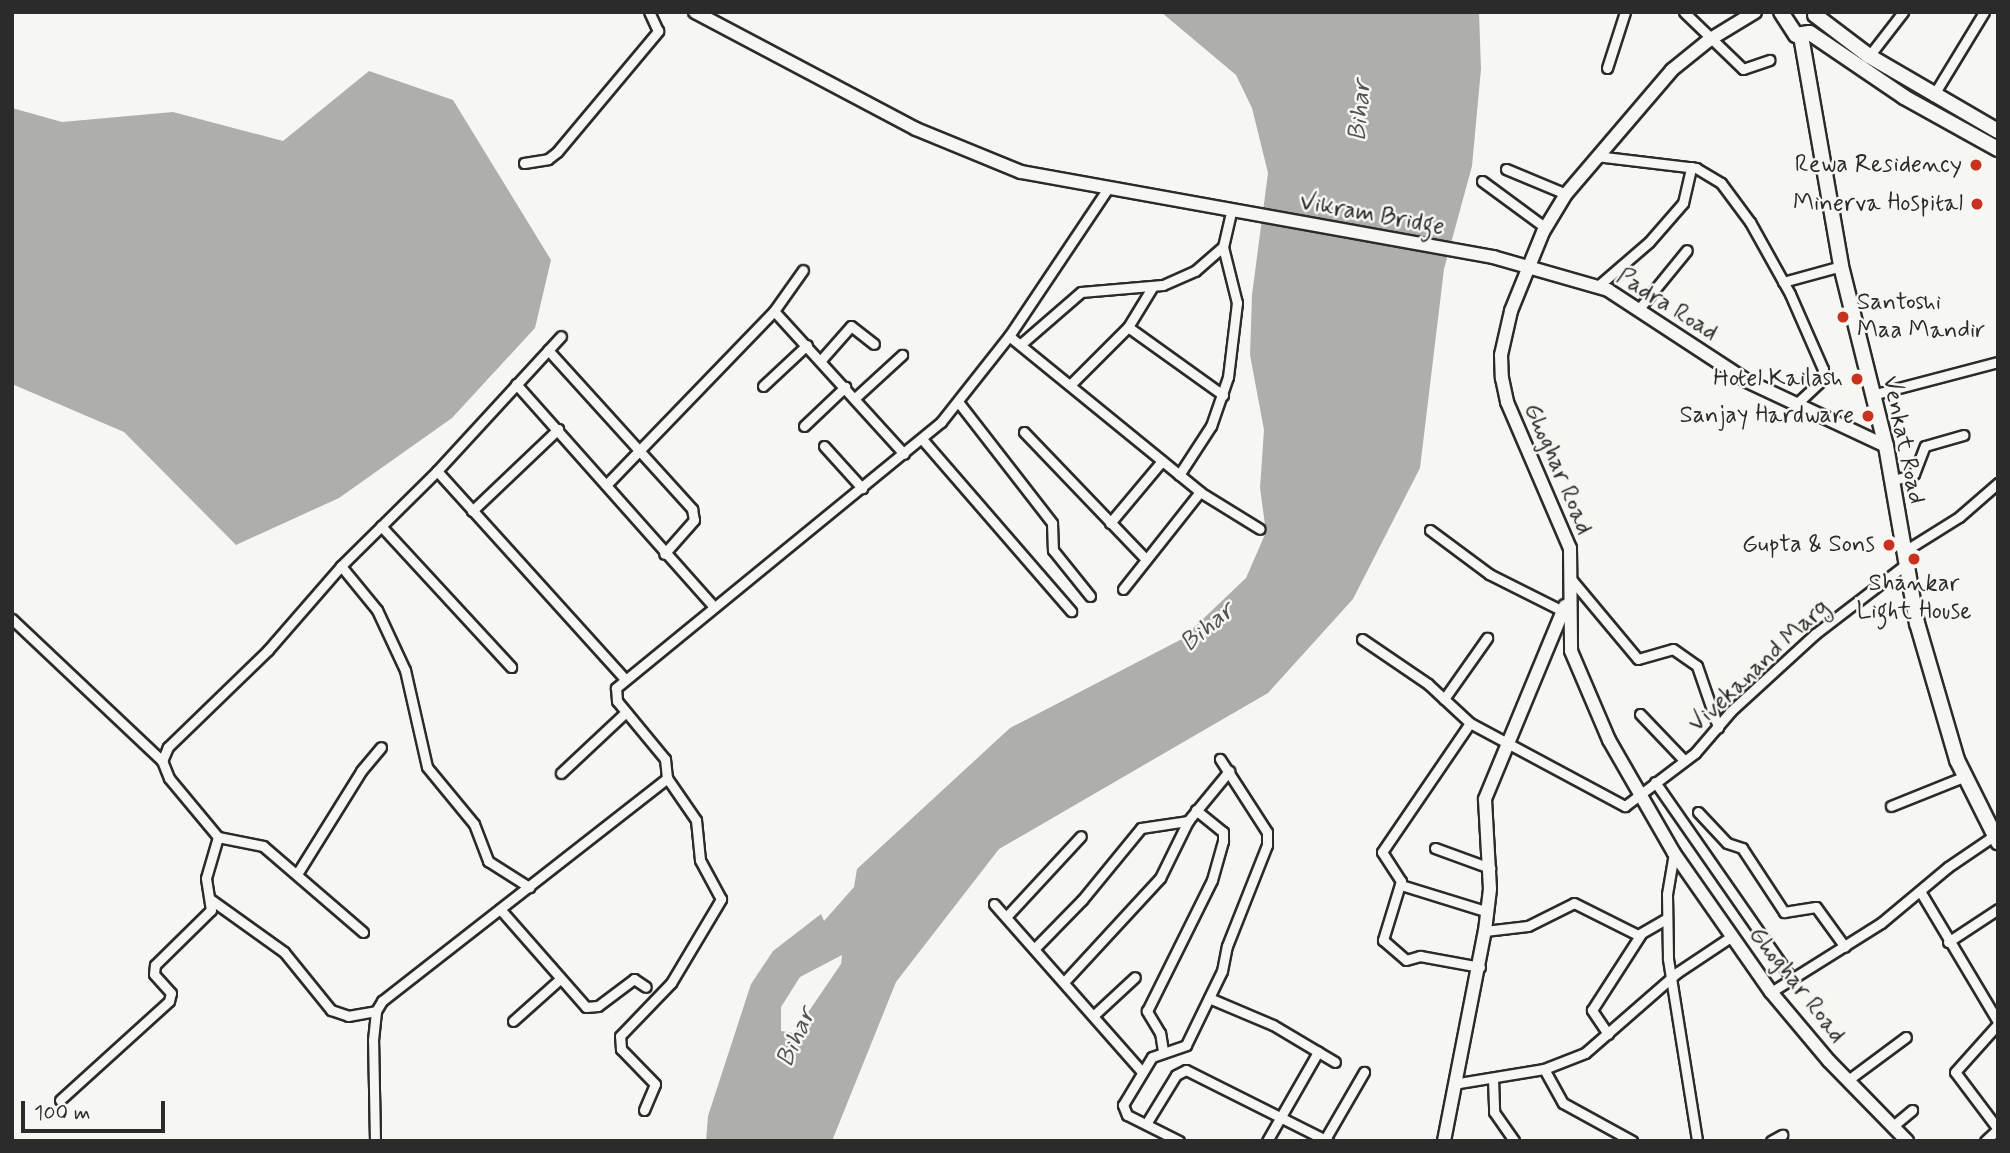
<!DOCTYPE html>
<html>
<head>
<meta charset="utf-8">
<style>
	body { margin:0 }
	#map { position:relative; width:2010px; height:1153px; overflow:hidden; background:#f6f6f2; font-family:Mynerve,sans-serif }
	div>[style] { position:absolute }
	[style*='--x'] { left:calc(var(--x)*1px); top:calc(var(--y)*1px); width:calc(var(--w)*1px); rotate:calc(var(--a)*1deg) }
	.water>* { inset:0; background:#aeaeab }
	.roads { filter:drop-shadow(2px 0 #2b2b2b) drop-shadow(-2px 0 #2b2b2b) drop-shadow(0 2px #2b2b2b) drop-shadow(0 -2px #2b2b2b) }
	.street>* { height:9px; margin:-4.5px; padding:0 4.5px; transform-origin:4.5px; border-radius:4.5px; background:#f6f6f2 }
	.secondary>* { height:12px; margin:-6px; padding:0 6px; transform-origin:6px; border-radius:6px; background:#f6f6f2 }
	.primary>* { height:14px; margin:-7px; padding:0 7px; transform-origin:7px; border-radius:7px; background:#f6f6f2 }
	.dots>* { width:19px; height:19px; translate:-50% -50%; box-sizing:border-box; border:4px solid #f6f6f2; border-radius:50% }
	span { translate:-50% -50%; white-space:nowrap; text-align:center; line-height:1.15; -webkit-text-stroke:5px #f6f6f2; paint-order:stroke }
	.poi-label { font-size:24px; color:#2b2b2b }
	.right { translate:-100% -50%; text-align:right }
	.left { translate:0 -50%; text-align:left }
	.street-label { font-size:24px; color:#2b2b2b }
	.water-label { font-size:26px; color:#525251; font-style:italic }
	.frame { position:absolute; inset:0; border:14px solid #2b2b2b; pointer-events:none }
	.scale { position:absolute; left:21px; top:1101px; width:144px; height:32px; box-sizing:border-box; border:4px solid #2b2b2b; border-top:0; padding-left:9px; font-size:21px; line-height:24px; white-space:nowrap; color:#2b2b2b; -webkit-text-stroke:5px #f6f6f2; paint-order:stroke }
</style>
</head>
<body>
<div id="map">
	<div class="water">
		<i style="clip-path:polygon(evenodd,1161px 12px,1479px 12px,1481px 69px,1472px 166px,1444px 269px,1420px 468px,1353px 599px,1268px 693px,999px 849px,896px 982px,832px 1141px,706px 1141px,708px 1116px,751px 984px,773px 951px,821px 914px,824px 921px,854px 887px,857px 869px,1010px 728px,1182px 639px,1246px 578px,1266px 532px,1260px 488px,1264px 430px,1250px 355px,1252px 295px,1268px 173px,1252px 108px,1236px 75px,1161px 12px,842px 955px,841px 964px,794px 1033px,781px 1031px,781px 1007px,800px 977px,842px 955px)"></i>
		<i style="clip-path:polygon(369px 71px,453px 100px,551px 260px,535px 328px,452px 418px,339px 498px,236px 545px,124px 432px,12px 384px,12px 108px,62px 122px,173px 112px,283px 141px)"></i>
	</div>
	<div class="roads">
		<div class="street">
			<i style="--x:1684;--y:12;--w:82;--a:44"></i>
			<i style="--x:1743;--y:69;--w:28;--a:-19"></i>
			<i style="--x:1869;--y:56;--w:56;--a:-52.3"></i>
			<i style="--x:1607;--y:68;--w:59;--a:-72.2"></i>
			<i style="--x:1933;--y:96;--w:98;--a:-58.7"></i>
			<i style="--x:1596;--y:156;--w:101;--a:6.8"></i>
			<i style="--x:1696;--y:168;--w:29;--a:31"></i>
			<i style="--x:1721;--y:183;--w:49;--a:53.4"></i>
			<i style="--x:1750;--y:222;--w:82;--a:60.9"></i>
			<i style="--x:1790;--y:294;--w:82;--a:66.3"></i>
			<i style="--x:1823;--y:369;--w:11;--a:95"></i>
			<i style="--x:1822;--y:380;--w:35;--a:137"></i>
			<i style="--x:524;--y:163;--w:24;--a:-9"></i>
			<i style="--x:548;--y:159;--w:11;--a:-38"></i>
			<i style="--x:557;--y:152;--w:158;--a:-50.1"></i>
			<i style="--x:658;--y:31;--w:21;--a:-115"></i>
			<i style="--x:1506;--y:169;--w:65;--a:22.6"></i>
			<i style="--x:1482;--y:181;--w:79;--a:36.3"></i>
			<i style="--x:1783;--y:282;--w:60;--a:-15.4"></i>
			<i style="--x:1598;--y:286;--w:67;--a:-40.8"></i>
			<i style="--x:1649;--y:242;--w:52;--a:-48.9"></i>
			<i style="--x:1683;--y:203;--w:37;--a:-77"></i>
			<i style="--x:1638;--y:310;--w:77;--a:-50.8"></i>
			<i style="--x:774;--y:311;--w:193;--a:47.7"></i>
			<i style="--x:1128;--y:327;--w:117;--a:35.6"></i>
			<i style="--x:1009;--y:336;--w:247;--a:39.2"></i>
			<i style="--x:1200;--y:492;--w:70;--a:31.7"></i>
			<i style="--x:1021;--y:344;--w:79;--a:-40.9"></i>
			<i style="--x:1081;--y:292;--w:82;--a:-4.9"></i>
			<i style="--x:1163;--y:285;--w:35;--a:-24"></i>
			<i style="--x:1195;--y:271;--w:37;--a:-41"></i>
			<i style="--x:548;--y:350;--w:215;--a:47.8"></i>
			<i style="--x:692;--y:509;--w:11;--a:80"></i>
			<i style="--x:694;--y:520;--w:45;--a:131.4"></i>
			<i style="--x:821;--y:360;--w:45;--a:-48.6"></i>
			<i style="--x:851;--y:326;--w:29;--a:38"></i>
			<i style="--x:516;--y:384;--w:297;--a:48.4"></i>
			<i style="--x:1070;--y:385;--w:82;--a:-45"></i>
			<i style="--x:1128;--y:327;--w:48;--a:-58.6"></i>
			<i style="--x:763;--y:386;--w:60;--a:-43"></i>
			<i style="--x:1872;--y:395;--w:130;--a:-14.7"></i>
			<i style="--x:855;--y:398;--w:64;--a:-42.5"></i>
			<i style="--x:959;--y:403;--w:152;--a:52.2"></i>
			<i style="--x:1052;--y:523;--w:27;--a:88"></i>
			<i style="--x:1053;--y:550;--w:59;--a:51.2"></i>
			<i style="--x:804;--y:426;--w:57;--a:-43.6"></i>
			<i style="--x:1024;--y:432;--w:176;--a:46.2"></i>
			<i style="--x:922;--y:439;--w:228;--a:49.1"></i>
			<i style="--x:824;--y:446;--w:57;--a:47.9"></i>
			<i style="--x:437;--y:471;--w:280;--a:47.9"></i>
			<i style="--x:1179;--y:475;--w:59;--a:-56.9"></i>
			<i style="--x:1211;--y:426;--w:52;--a:-70.9"></i>
			<i style="--x:1228;--y:377;--w:75;--a:-83.1"></i>
			<i style="--x:1237;--y:303;--w:58;--a:-104"></i>
			<i style="--x:1223;--y:247;--w:36;--a:-77"></i>
			<i style="--x:1891;--y:481;--w:24;--a:-17"></i>
			<i style="--x:1914;--y:474;--w:30;--a:-69"></i>
			<i style="--x:1925;--y:446;--w:40;--a:-16"></i>
			<i style="--x:606;--y:485;--w:242;--a:-46"></i>
			<i style="--x:774;--y:311;--w:50;--a:-54.7"></i>
			<i style="--x:472;--y:511;--w:119;--a:-43.6"></i>
			<i style="--x:1110;--y:523;--w:81;--a:-50"></i>
			<i style="--x:381;--y:526;--w:192;--a:47.3"></i>
			<i style="--x:1430;--y:530;--w:74;--a:36.7"></i>
			<i style="--x:1489;--y:574;--w:83;--a:26.6"></i>
			<i style="--x:1903;--y:552;--w:66;--a:-32"></i>
			<i style="--x:1959;--y:517;--w:52;--a:-41.1"></i>
			<i style="--x:341;--y:566;--w:57;--a:50.7"></i>
			<i style="--x:377;--y:610;--w:66;--a:65"></i>
			<i style="--x:405;--y:670;--w:99;--a:77.2"></i>
			<i style="--x:427;--y:767;--w:74;--a:50.5"></i>
			<i style="--x:474;--y:824;--w:40;--a:69"></i>
			<i style="--x:488;--y:861;--w:49;--a:32.4"></i>
			<i style="--x:1571;--y:579;--w:104;--a:50.1"></i>
			<i style="--x:1638;--y:659;--w:36;--a:-16"></i>
			<i style="--x:1673;--y:649;--w:29;--a:35"></i>
			<i style="--x:1697;--y:666;--w:65;--a:71"></i>
			<i style="--x:1123;--y:589;--w:124;--a:-51.6"></i>
			<i style="--x:12;--y:619;--w:207;--a:43.4"></i>
			<i style="--x:1362;--y:639;--w:80;--a:34.3"></i>
			<i style="--x:1428;--y:684;--w:57;--a:42.9"></i>
			<i style="--x:1470;--y:723;--w:176;--a:28.2"></i>
			<i style="--x:1625;--y:806;--w:88;--a:-37.1"></i>
			<i style="--x:1695;--y:753;--w:55;--a:-49.4"></i>
			<i style="--x:1731;--y:711;--w:114;--a:-42.5"></i>
			<i style="--x:1815;--y:634;--w:113;--a:-37.5"></i>
			<i style="--x:1444;--y:699;--w:75;--a:-54.8"></i>
			<i style="--x:1640;--y:714;--w:64;--a:46.3"></i>
			<i style="--x:1470;--y:723;--w:156;--a:124.3"></i>
			<i style="--x:1382;--y:852;--w:35;--a:57"></i>
			<i style="--x:1401;--y:881;--w:62;--a:107"></i>
			<i style="--x:1383;--y:940;--w:30;--a:41"></i>
			<i style="--x:1406;--y:960;--w:15;--a:-16"></i>
			<i style="--x:1420;--y:956;--w:61;--a:10.4"></i>
			<i style="--x:561;--y:773;--w:89;--a:-43.2"></i>
			<i style="--x:1655;--y:782;--w:240;--a:55.2"></i>
			<i style="--x:1891;--y:806;--w:78;--a:-21.9"></i>
			<i style="--x:1698;--y:812;--w:42;--a:46.9"></i>
			<i style="--x:1727;--y:843;--w:16;--a:18"></i>
			<i style="--x:1742;--y:848;--w:77;--a:56.7"></i>
			<i style="--x:1784;--y:912;--w:32;--a:-9"></i>
			<i style="--x:1816;--y:907;--w:49;--a:54.1"></i>
			<i style="--x:218;--y:837;--w:46;--a:11.3"></i>
			<i style="--x:263;--y:846;--w:132;--a:40.7"></i>
			<i style="--x:1435;--y:848;--w:59;--a:20"></i>
			<i style="--x:1674;--y:853;--w:42;--a:99.7"></i>
			<i style="--x:1667;--y:894;--w:65;--a:89.1"></i>
			<i style="--x:1668;--y:959;--w:184;--a:80.9"></i>
			<i style="--x:297;--y:874;--w:121;--a:-58.1"></i>
			<i style="--x:361;--y:771;--w:31;--a:-50"></i>
			<i style="--x:1401;--y:885;--w:91;--a:17.2"></i>
			<i style="--x:1920;--y:891;--w:152;--a:59.2"></i>
			<i style="--x:210;--y:899;--w:91;--a:35.6"></i>
			<i style="--x:284;--y:952;--w:75;--a:51"></i>
			<i style="--x:331;--y:1010;--w:18;--a:19"></i>
			<i style="--x:348;--y:1016;--w:28;--a:-10"></i>
			<i style="--x:994;--y:904;--w:224;--a:48.6"></i>
			<i style="--x:500;--y:909;--w:130;--a:48.7"></i>
			<i style="--x:586;--y:1007;--w:12;--a:-5"></i>
			<i style="--x:598;--y:1006;--w:45;--a:-36.9"></i>
			<i style="--x:634;--y:979;--w:14;--a:34"></i>
			<i style="--x:1006;--y:917;--w:110;--a:-47.2"></i>
			<i style="--x:1485;--y:931;--w:43;--a:-6.6"></i>
			<i style="--x:1528;--y:926;--w:51;--a:-26.6"></i>
			<i style="--x:1574;--y:903;--w:72;--a:26.6"></i>
			<i style="--x:1638;--y:935;--w:32;--a:-30"></i>
			<i style="--x:1948;--y:942;--w:60;--a:-33.4"></i>
			<i style="--x:1034;--y:949;--w:69;--a:-45.6"></i>
			<i style="--x:1082;--y:900;--w:93;--a:-50.7"></i>
			<i style="--x:1141;--y:828;--w:48;--a:-8.5"></i>
			<i style="--x:1064;--y:982;--w:142;--a:-47.3"></i>
			<i style="--x:1160;--y:878;--w:64;--a:-63.8"></i>
			<i style="--x:1188;--y:821;--w:65;--a:-50.6"></i>
			<i style="--x:1771;--y:992;--w:130;--a:-32.1"></i>
			<i style="--x:1881;--y:923;--w:87;--a:-39.9"></i>
			<i style="--x:1948;--y:867;--w:60;--a:-34.2"></i>
			<i style="--x:1209;--y:998;--w:69;--a:22.9"></i>
			<i style="--x:1273;--y:1025;--w:72;--a:30.8"></i>
			<i style="--x:1093;--y:1016;--w:57;--a:-42.9"></i>
			<i style="--x:513;--y:1021;--w:63;--a:-41.8"></i>
			<i style="--x:1608;--y:1034;--w:29;--a:-124"></i>
			<i style="--x:1592;--y:1010;--w:90;--a:-57.2"></i>
			<i style="--x:1163;--y:1051;--w:18;--a:-99"></i>
			<i style="--x:1160;--y:1033;--w:26;--a:-121"></i>
			<i style="--x:1147;--y:1011;--w:146;--a:-63.6"></i>
			<i style="--x:1212;--y:880;--w:41;--a:-74.2"></i>
			<i style="--x:1223;--y:841;--w:9;--a:-90"></i>
			<i style="--x:1223;--y:832;--w:35;--a:-141"></i>
			<i style="--x:1544;--y:1069;--w:39;--a:61"></i>
			<i style="--x:1563;--y:1103;--w:79;--a:28.8"></i>
			<i style="--x:1493;--y:1078;--w:34;--a:88"></i>
			<i style="--x:1494;--y:1112;--w:35;--a:55"></i>
			<i style="--x:1848;--y:1080;--w:72;--a:-36.6"></i>
			<i style="--x:1459;--y:1083;--w:86;--a:-9.4"></i>
			<i style="--x:1544;--y:1069;--w:44;--a:-21.3"></i>
			<i style="--x:1585;--y:1053;--w:123;--a:-41.1"></i>
			<i style="--x:1678;--y:972;--w:65;--a:-33.7"></i>
			<i style="--x:60;--y:1100;--w:147;--a:-42.2"></i>
			<i style="--x:169;--y:1001;--w:8;--a:-76"></i>
			<i style="--x:171;--y:993;--w:25;--a:-132"></i>
			<i style="--x:154;--y:974;--w:9;--a:-84"></i>
			<i style="--x:155;--y:965;--w:78;--a:-44.5"></i>
			<i style="--x:211;--y:910;--w:32;--a:-99"></i>
			<i style="--x:206;--y:878;--w:43;--a:-73.7"></i>
			<i style="--x:218;--y:837;--w:77;--a:-129.7"></i>
			<i style="--x:169;--y:778;--w:18;--a:-112"></i>
			<i style="--x:162;--y:761;--w:15;--a:-67"></i>
			<i style="--x:168;--y:747;--w:139;--a:-44.1"></i>
			<i style="--x:268;--y:650;--w:111;--a:-49"></i>
			<i style="--x:341;--y:566;--w:135;--a:-44.7"></i>
			<i style="--x:437;--y:471;--w:183;--a:-47.4"></i>
			<i style="--x:644;--y:1110;--w:28;--a:-67"></i>
			<i style="--x:655;--y:1084;--w:49;--a:-134.2"></i>
			<i style="--x:621;--y:1049;--w:13;--a:-94"></i>
			<i style="--x:620;--y:1036;--w:74;--a:-46.1"></i>
			<i style="--x:671;--y:983;--w:98;--a:-59.2"></i>
			<i style="--x:721;--y:899;--w:44;--a:-118.3"></i>
			<i style="--x:700;--y:860;--w:40;--a:-95.7"></i>
			<i style="--x:696;--y:820;--w:51;--a:-124.6"></i>
			<i style="--x:1146;--y:1124;--w:57;--a:-58.5"></i>
			<i style="--x:1176;--y:1075;--w:11;--a:-27"></i>
			<i style="--x:1186;--y:1070;--w:159;--a:26.6"></i>
			<i style="--x:1893;--y:1126;--w:25;--a:-40"></i>
			<i style="--x:375;--y:1141;--w:101;--a:-91.1"></i>
			<i style="--x:373;--y:1040;--w:29;--a:-84"></i>
			<i style="--x:376;--y:1011;--w:12;--a:-59"></i>
			<i style="--x:382;--y:1001;--w:362;--a:-38"></i>
			<i style="--x:667;--y:778;--w:19;--a:-96"></i>
			<i style="--x:665;--y:759;--w:75;--a:-129.6"></i>
			<i style="--x:617;--y:701;--w:13;--a:-94"></i>
			<i style="--x:616;--y:688;--w:420;--a:-39.3"></i>
			<i style="--x:941;--y:422;--w:110;--a:-51.7"></i>
			<i style="--x:1009;--y:336;--w:174;--a:-56.2"></i>
			<i style="--x:1179;--y:1141;--w:58;--a:-153.4"></i>
			<i style="--x:1127;--y:1115;--w:11;--a:-112"></i>
			<i style="--x:1123;--y:1105;--w:56;--a:-58.9"></i>
			<i style="--x:1152;--y:1057;--w:36;--a:-19"></i>
			<i style="--x:1186;--y:1045;--w:82;--a:-64.1"></i>
			<i style="--x:1222;--y:971;--w:25;--a:-79"></i>
			<i style="--x:1227;--y:946;--w:109;--a:-68.4"></i>
			<i style="--x:1267;--y:845;--w:13;--a:-90"></i>
			<i style="--x:1267;--y:832;--w:87;--a:-122.8"></i>
			<i style="--x:1267;--y:1141;--w:103;--a:-60.2"></i>
			<i style="--x:1324;--y:1141;--w:80;--a:-59.9"></i>
			<i style="--x:1771;--y:1141;--w:13;--a:-29"></i>
			<i style="--x:1985;--y:1141;--w:18;--a:-43"></i>
			<i style="--x:1998;--y:1129;--w:71;--a:-127"></i>
			<i style="--x:1955;--y:1072;--w:64;--a:-48.1"></i>
		</div>
		<div class="secondary">
			<i style="--x:695;--y:12;--w:250;--a:27.9"></i>
			<i style="--x:916;--y:129;--w:113;--a:22.3"></i>
			<i style="--x:1021;--y:172;--w:480;--a:10.2"></i>
			<i style="--x:1493;--y:257;--w:120;--a:16"></i>
			<i style="--x:1608;--y:290;--w:166;--a:33.2"></i>
			<i style="--x:1747;--y:381;--w:153;--a:25.1"></i>
			<i style="--x:1755;--y:12;--w:54;--a:148.7"></i>
			<i style="--x:1709;--y:40;--w:48;--a:141"></i>
			<i style="--x:1672;--y:70;--w:163;--a:130.5"></i>
			<i style="--x:1566;--y:194;--w:44;--a:121.2"></i>
			<i style="--x:1543;--y:232;--w:85;--a:112.1"></i>
			<i style="--x:1511;--y:311;--w:45;--a:102.8"></i>
			<i style="--x:1501;--y:355;--w:23;--a:88"></i>
			<i style="--x:1502;--y:378;--w:25;--a:78"></i>
			<i style="--x:1507;--y:402;--w:159;--a:66.7"></i>
			<i style="--x:1570;--y:548;--w:103;--a:89.4"></i>
			<i style="--x:1571;--y:651;--w:97;--a:66.9"></i>
			<i style="--x:1609;--y:740;--w:130;--a:60.1"></i>
			<i style="--x:1674;--y:853;--w:169;--a:55.1"></i>
			<i style="--x:1771;--y:992;--w:90;--a:50"></i>
			<i style="--x:1829;--y:1061;--w:112;--a:45.7"></i>
			<i style="--x:1444;--y:1141;--w:214;--a:-79"></i>
			<i style="--x:1485;--y:931;--w:42;--a:-83.2"></i>
			<i style="--x:1490;--y:889;--w:90;--a:-93.2"></i>
			<i style="--x:1485;--y:799;--w:209;--a:-67.5"></i>
		</div>
		<div class="primary">
			<i style="--x:1781;--y:12;--w:27;--a:57"></i>
			<i style="--x:1796;--y:35;--w:13;--a:-9"></i>
			<i style="--x:1815;--y:15;--w:68;--a:37.2"></i>
			<i style="--x:1869;--y:56;--w:149;--a:30.2"></i>
			<i style="--x:1810;--y:33;--w:114;--a:34.2"></i>
			<i style="--x:1904;--y:97;--w:107;--a:29"></i>
			<i style="--x:1801;--y:36;--w:233;--a:80.1"></i>
			<i style="--x:1841;--y:266;--w:186;--a:76"></i>
			<i style="--x:1886;--y:446;--w:180;--a:80.1"></i>
			<i style="--x:1917;--y:623;--w:143;--a:73.7"></i>
			<i style="--x:1957;--y:760;--w:92;--a:63.4"></i>
		</div>
	</div>
	<div class="dots">
		<i style="left:1976px;top:165px;background:#c8321e"></i>
		<i style="left:1977px;top:204px;background:#c8321e"></i>
		<i style="left:1843px;top:317px;background:#c8321e"></i>
		<i style="left:1857px;top:379px;background:#c8321e"></i>
		<i style="left:1868px;top:416px;background:#c8321e"></i>
		<i style="left:1889px;top:545px;background:#c8321e"></i>
		<i style="left:1914px;top:559px;background:#c8321e"></i>
	</div>
	<div class="poi-label">
		<span class="right" style="left:1962px;top:165px">Rewa Residency</span>
		<span class="right" style="left:1963px;top:204px">Minerva Hospital</span>
		<span class="left" style="left:1857px;top:317px">Santoshi<br>Maa Mandir</span>
		<span class="right" style="left:1843px;top:379px">Hotel Kailash</span>
		<span class="right" style="left:1854px;top:416px">Sanjay Hardware</span>
		<span class="right" style="left:1875px;top:545px">Gupta &amp; Sons</span>
		<span style="left:1914px;top:598px">Shankar<br>Light House</span>
	</div>
	<div class="street-label">
		<span style="left:1372px;top:215px;rotate:10deg">Vikram Bridge</span>
		<span style="left:1667px;top:305px;rotate:32deg">Padra Road</span>
		<span style="left:1903px;top:440px;rotate:78deg">Venkat Road</span>
		<span style="left:1558px;top:469px;rotate:67deg">Ghoghar Road</span>
		<span style="left:1759px;top:666px;rotate:-43deg">Vivekanand Marg</span>
		<span style="left:1797px;top:985px;rotate:52deg">Ghoghar Road</span>
	</div>
	<div class="water-label">
		<span style="left:1361px;top:111px;rotate:-85deg">Bihar</span>
		<span style="left:1208px;top:628px;rotate:-40deg">Bihar</span>
		<span style="left:797px;top:1038px;rotate:-66deg">Bihar</span>
	</div>
	<div class="frame"></div>
	<div class="scale">100 m</div>
</div>
</body>
</html>
